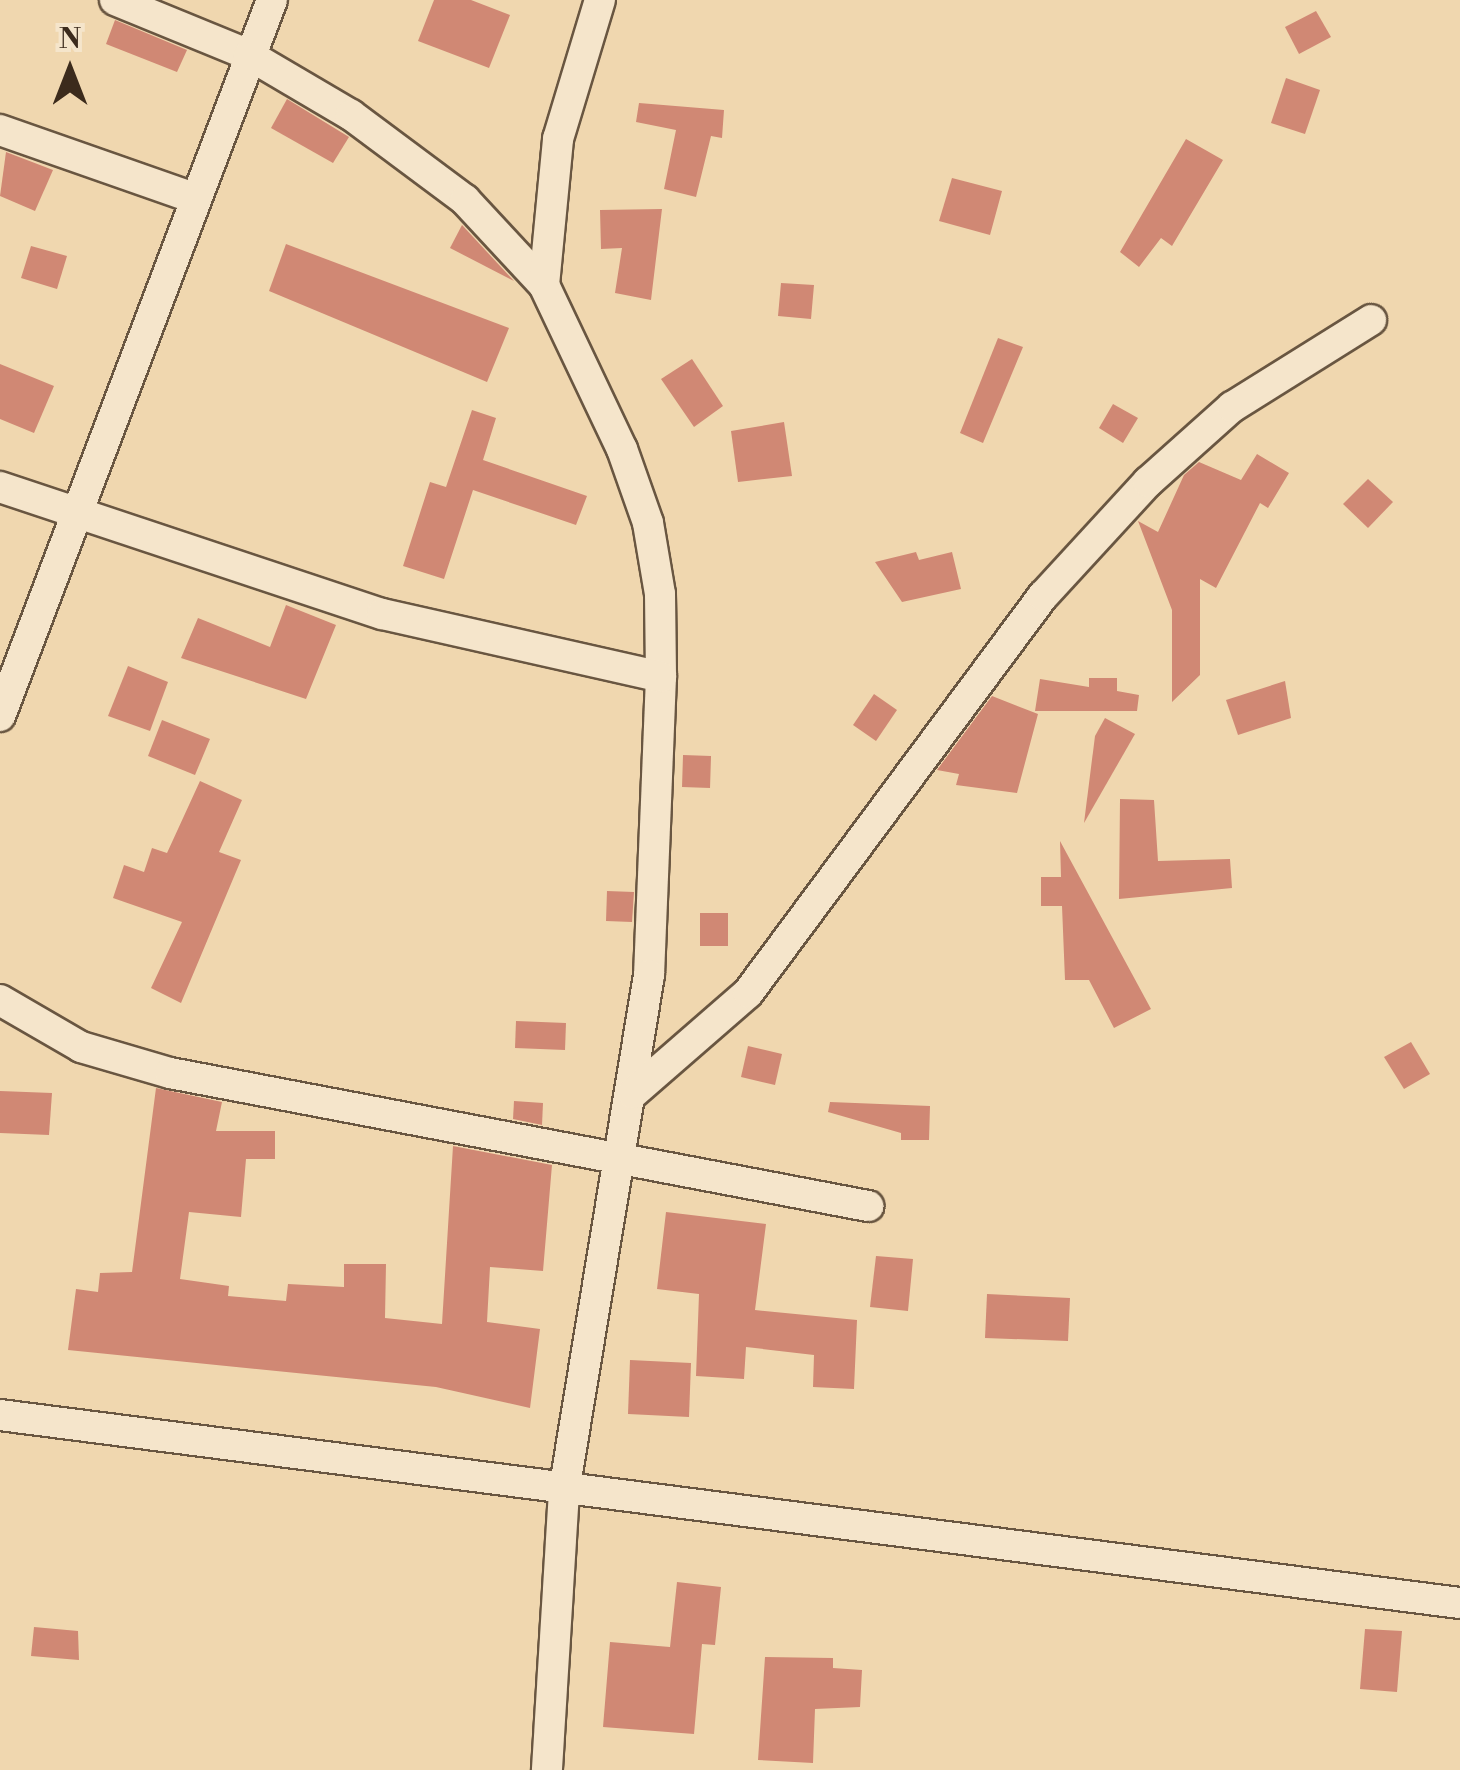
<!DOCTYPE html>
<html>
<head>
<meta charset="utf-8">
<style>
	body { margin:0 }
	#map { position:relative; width:1460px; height:1770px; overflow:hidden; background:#f0d7af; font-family:"Libre Bodoni",serif }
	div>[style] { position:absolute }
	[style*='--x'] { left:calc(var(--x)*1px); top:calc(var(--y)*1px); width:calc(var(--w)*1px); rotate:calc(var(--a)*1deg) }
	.building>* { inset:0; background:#d08874 }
	.roads { filter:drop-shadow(2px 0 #695641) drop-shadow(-2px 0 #695641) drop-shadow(0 2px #695641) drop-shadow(0 -2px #695641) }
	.street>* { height:30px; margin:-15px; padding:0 15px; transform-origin:15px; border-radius:15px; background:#f5e5cb }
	span { translate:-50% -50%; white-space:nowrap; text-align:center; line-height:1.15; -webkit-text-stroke:9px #f5e5cb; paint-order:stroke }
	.north { position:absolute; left:20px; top:20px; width:100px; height:100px; -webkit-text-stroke:8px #f5e5cb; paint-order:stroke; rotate:0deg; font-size:28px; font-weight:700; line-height:40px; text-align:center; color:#3c2b1c }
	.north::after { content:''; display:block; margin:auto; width:35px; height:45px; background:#3c2b1c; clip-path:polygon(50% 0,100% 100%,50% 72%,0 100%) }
</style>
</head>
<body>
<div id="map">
	<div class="building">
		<i style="clip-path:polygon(434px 0,471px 0,510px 15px,489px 68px,418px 41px)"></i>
		<i style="clip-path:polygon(1316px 11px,1331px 37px,1299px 54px,1285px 27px)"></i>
		<i style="clip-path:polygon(115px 20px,187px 50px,177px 72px,106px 44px)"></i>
		<i style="clip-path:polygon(1286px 78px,1320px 90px,1305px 134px,1271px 123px)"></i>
		<i style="clip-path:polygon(287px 99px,349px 137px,333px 163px,271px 128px)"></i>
		<i style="clip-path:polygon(639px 103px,724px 110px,722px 138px,711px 136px,696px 197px,664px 189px,676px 130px,636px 122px)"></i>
		<i style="clip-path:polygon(1186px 139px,1223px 160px,1172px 246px,1161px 238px,1139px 267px,1120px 252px)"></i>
		<i style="clip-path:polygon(6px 152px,53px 170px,35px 211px,0 196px)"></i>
		<i style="clip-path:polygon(952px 178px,1002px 191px,990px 235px,939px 221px)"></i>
		<i style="clip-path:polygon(662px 209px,651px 300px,615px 293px,622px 248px,601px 249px,600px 210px)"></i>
		<i style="clip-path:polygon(462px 225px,514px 281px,450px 248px)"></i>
		<i style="clip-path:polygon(286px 244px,509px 328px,487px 382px,269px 291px)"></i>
		<i style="clip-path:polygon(31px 246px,67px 256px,57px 289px,21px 278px)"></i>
		<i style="clip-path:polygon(781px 283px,814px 285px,811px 319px,778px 316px)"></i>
		<i style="clip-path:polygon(998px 338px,1023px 347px,983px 443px,960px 433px)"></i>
		<i style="clip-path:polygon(692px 359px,723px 406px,694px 427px,661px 379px)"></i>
		<i style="clip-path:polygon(0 364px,54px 386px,34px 433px,0 419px)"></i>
		<i style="clip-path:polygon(1113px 404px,1138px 418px,1123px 443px,1099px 428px)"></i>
		<i style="clip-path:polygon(472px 410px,496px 418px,483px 460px,587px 496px,576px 525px,473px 490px,444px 579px,403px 566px,430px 482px,446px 487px)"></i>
		<i style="clip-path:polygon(784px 422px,792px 476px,738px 482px,731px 431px)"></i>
		<i style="clip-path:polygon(1257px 454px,1289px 473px,1268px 508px,1260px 503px,1216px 588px,1200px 579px,1200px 675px,1172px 702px,1172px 610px,1138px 521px,1158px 532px,1184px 475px,1199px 462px,1241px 480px)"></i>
		<i style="clip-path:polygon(1368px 479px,1393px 502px,1368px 528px,1343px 504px)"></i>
		<i style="clip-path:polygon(916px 552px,919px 560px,952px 552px,961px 589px,902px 602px,875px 562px)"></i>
		<i style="clip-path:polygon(286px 605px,336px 625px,306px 699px,181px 658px,198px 618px,270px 647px)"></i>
		<i style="clip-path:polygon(128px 666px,168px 682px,150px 731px,108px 716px)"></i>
		<i style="clip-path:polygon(1089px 678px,1117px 678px,1117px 691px,1139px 695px,1137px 711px,1035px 711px,1040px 679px,1089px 687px)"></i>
		<i style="clip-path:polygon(1285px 681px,1291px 718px,1238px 735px,1226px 700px)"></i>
		<i style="clip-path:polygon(874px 694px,897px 710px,876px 741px,853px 725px)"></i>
		<i style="clip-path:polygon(992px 696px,1038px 714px,1017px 793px,956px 785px,959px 774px,937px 770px)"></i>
		<i style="clip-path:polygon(1105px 718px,1135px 734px,1084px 823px,1095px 736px)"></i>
		<i style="clip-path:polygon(162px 720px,210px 739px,195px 775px,148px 756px)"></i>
		<i style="clip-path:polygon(683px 755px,711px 756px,710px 788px,682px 787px)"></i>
		<i style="clip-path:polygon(200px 781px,242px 800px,219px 852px,241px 860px,181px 1003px,151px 988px,182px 922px,113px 898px,124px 865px,144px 872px,152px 848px,167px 853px)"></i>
		<i style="clip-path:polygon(1120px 799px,1154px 800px,1158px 861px,1230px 859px,1232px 888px,1119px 899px)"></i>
		<i style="clip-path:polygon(1060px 841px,1151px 1009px,1114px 1028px,1089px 980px,1065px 980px,1062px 906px,1041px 906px,1041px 877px,1061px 877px)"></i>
		<i style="clip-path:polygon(607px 891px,634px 892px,632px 922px,606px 921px)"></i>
		<i style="clip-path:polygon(700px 913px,728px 913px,728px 946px,700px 946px)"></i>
		<i style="clip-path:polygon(516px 1021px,566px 1023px,565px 1050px,515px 1048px)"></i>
		<i style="clip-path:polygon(1411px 1042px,1430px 1074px,1404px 1089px,1384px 1057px)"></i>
		<i style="clip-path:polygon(748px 1046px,782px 1054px,775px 1085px,741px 1077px)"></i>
		<i style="clip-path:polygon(156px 1088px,222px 1102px,216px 1131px,275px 1131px,275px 1159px,246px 1159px,241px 1217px,189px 1212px,180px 1279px,229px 1286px,228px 1296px,286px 1301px,288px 1284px,344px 1287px,344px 1264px,386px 1264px,385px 1318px,442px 1324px,453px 1146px,552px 1165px,543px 1271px,490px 1267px,487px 1322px,540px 1329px,530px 1408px,436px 1387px,68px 1350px,76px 1289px,98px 1292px,100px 1273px,132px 1272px)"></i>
		<i style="clip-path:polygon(0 1091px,52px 1093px,49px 1135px,0 1133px)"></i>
		<i style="clip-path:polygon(514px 1101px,543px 1103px,542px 1125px,513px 1119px)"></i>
		<i style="clip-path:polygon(830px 1102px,930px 1106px,929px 1140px,901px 1140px,901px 1133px,828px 1112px)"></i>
		<i style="clip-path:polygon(666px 1212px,766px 1224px,755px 1310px,857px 1320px,854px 1389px,813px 1387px,814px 1355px,746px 1347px,744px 1379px,696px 1376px,699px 1294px,657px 1289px)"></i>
		<i style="clip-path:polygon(876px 1256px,913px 1259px,908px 1311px,870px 1307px)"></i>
		<i style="clip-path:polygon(987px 1294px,1070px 1298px,1068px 1341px,985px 1338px)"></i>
		<i style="clip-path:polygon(630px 1360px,691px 1363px,689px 1417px,628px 1414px)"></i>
		<i style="clip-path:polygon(677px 1582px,721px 1587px,715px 1645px,702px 1644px,694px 1734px,603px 1727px,610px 1642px,670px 1647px)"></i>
		<i style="clip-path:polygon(34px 1627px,78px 1631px,79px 1660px,31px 1656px)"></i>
		<i style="clip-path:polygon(1365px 1629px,1402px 1631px,1397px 1692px,1360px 1689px)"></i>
		<i style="clip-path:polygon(765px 1657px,833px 1658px,833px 1668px,862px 1670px,860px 1707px,815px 1709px,813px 1763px,758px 1760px)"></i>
	</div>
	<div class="roads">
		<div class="street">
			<i style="--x:115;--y:0;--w:145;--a:22.3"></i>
			<i style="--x:249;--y:55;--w:118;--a:30.5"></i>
			<i style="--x:351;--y:115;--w:142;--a:36.7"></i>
			<i style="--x:465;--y:200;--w:116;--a:47.1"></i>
			<i style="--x:544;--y:285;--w:182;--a:64.6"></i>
			<i style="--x:622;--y:449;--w:78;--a:70.6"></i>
			<i style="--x:648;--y:523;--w:72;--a:80.4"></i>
			<i style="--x:660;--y:594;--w:83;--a:89.3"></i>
			<i style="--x:661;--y:677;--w:298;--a:92.3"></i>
			<i style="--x:649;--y:975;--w:523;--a:99.35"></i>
			<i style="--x:564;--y:1491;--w:280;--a:93.5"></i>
			<i style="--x:0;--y:130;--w:206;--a:19.3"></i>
			<i style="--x:544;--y:285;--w:147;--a:-84.5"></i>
			<i style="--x:558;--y:139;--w:145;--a:-73.2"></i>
			<i style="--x:0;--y:487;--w:403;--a:18.4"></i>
			<i style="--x:382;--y:614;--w:286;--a:12.7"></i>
			<i style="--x:0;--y:716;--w:766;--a:-69.2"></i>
			<i style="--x:0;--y:1000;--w:94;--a:30.1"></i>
			<i style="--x:81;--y:1047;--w:93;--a:16.3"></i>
			<i style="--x:170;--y:1073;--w:711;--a:10.79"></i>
			<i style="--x:633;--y:1093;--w:152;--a:-41"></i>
			<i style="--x:748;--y:993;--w:495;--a:-53.4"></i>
			<i style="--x:1043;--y:596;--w:155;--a:-47.4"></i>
			<i style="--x:1148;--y:482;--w:113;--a:-41.8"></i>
			<i style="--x:1232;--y:407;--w:164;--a:-32"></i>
			<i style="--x:0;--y:1415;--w:1472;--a:7.34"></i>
		</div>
	</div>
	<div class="north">N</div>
</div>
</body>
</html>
